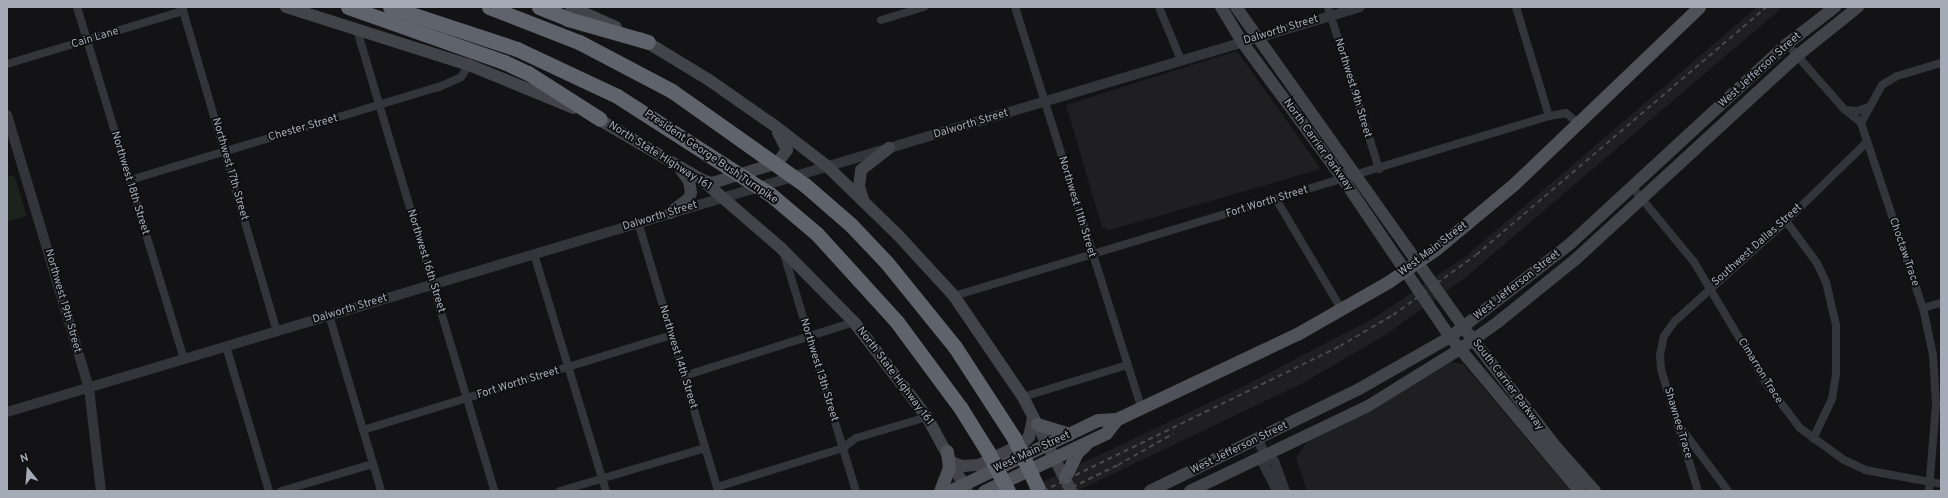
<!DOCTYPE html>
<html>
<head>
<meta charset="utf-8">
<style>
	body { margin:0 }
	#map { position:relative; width:1948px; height:498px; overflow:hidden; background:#131315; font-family:Overpass,sans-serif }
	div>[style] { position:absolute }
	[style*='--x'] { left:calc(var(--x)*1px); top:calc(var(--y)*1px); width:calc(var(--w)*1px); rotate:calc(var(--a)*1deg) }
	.built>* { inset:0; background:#1f1f22 }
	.green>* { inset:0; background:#1b231c }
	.minor>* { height:8px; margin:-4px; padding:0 4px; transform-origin:4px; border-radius:4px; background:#34353a }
	.tertiary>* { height:10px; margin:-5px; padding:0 5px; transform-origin:5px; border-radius:5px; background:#34353a }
	.secondary>* { height:12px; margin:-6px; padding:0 6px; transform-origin:6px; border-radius:6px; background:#42444a }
	.primary>* { height:13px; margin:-6.5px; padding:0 6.5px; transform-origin:6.5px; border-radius:6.5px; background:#505259 }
	.motorway>* { height:15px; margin:-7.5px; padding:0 7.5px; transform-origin:7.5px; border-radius:7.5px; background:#5f636b }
	.rail>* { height:2px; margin-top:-1px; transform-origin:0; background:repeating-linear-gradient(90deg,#47494f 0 5px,transparent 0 9px) }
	span { translate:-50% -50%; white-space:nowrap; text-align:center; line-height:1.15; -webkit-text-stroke:3.5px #0e0e10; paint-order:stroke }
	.street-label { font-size:11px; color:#a4aab6 }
	.frame { position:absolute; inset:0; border:8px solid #a4aab6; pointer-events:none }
	.north { position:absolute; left:8px; top:450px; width:40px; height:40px; -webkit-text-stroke:3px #0e0e10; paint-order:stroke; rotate:343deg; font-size:11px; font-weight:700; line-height:16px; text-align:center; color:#a4aab6 }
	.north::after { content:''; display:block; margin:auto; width:14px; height:18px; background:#a4aab6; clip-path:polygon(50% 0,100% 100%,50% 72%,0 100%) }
</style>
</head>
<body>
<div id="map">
	<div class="built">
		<i style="clip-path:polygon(1757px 7px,1783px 7px,1466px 277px,1387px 334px,1303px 383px,1077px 491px,1024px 491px,1238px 389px,1374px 318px,1465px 257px)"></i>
		<i style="clip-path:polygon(1237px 51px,1321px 169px,1110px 230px,1102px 227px,1066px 105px)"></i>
		<i style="clip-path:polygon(1449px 362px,1463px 364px,1571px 491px,1307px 491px,1296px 458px,1306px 443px)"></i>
	</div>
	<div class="green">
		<i style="clip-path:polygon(14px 175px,27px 216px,7px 222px,7px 177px)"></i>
	</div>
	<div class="minor">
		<i style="--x:77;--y:7;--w:368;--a:73.1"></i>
		<i style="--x:182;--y:7;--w:338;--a:73.7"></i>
		<i style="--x:1015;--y:7;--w:419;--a:72.5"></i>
		<i style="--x:1159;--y:7;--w:57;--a:67.5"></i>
		<i style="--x:1328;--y:7;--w:170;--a:72.5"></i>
		<i style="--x:1516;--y:7;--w:114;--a:73.2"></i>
		<i style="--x:881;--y:20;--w:45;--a:-16.8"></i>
		<i style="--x:357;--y:30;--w:481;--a:73.4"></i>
		<i style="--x:1787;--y:44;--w:86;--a:48.8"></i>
		<i style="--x:1844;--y:109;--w:22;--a:39"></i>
		<i style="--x:1861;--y:123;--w:195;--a:71.5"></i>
		<i style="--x:1923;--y:308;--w:48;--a:78"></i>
		<i style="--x:1933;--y:355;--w:49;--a:86.5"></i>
		<i style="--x:1936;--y:404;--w:87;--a:94.6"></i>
		<i style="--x:7;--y:64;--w:184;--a:-16.8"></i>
		<i style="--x:1846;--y:110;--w:11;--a:5"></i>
		<i style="--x:1857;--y:111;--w:12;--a:-20"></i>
		<i style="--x:1861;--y:123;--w:43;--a:-61.1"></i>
		<i style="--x:1882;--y:85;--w:17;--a:-31"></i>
		<i style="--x:1897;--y:76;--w:46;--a:-16.5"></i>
		<i style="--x:130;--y:180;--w:323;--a:-16.8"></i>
		<i style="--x:439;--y:87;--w:24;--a:-24"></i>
		<i style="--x:461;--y:77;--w:14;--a:-56"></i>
		<i style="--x:1632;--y:187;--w:97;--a:50.4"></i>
		<i style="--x:1694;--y:262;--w:144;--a:59.2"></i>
		<i style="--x:1768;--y:386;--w:53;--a:52.7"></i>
		<i style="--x:1800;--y:428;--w:54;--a:36"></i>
		<i style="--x:1844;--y:460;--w:23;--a:25"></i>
		<i style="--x:1865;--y:470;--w:77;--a:10.4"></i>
		<i style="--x:1276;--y:199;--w:129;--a:59.3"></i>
		<i style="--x:1786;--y:221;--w:52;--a:53.6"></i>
		<i style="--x:1817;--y:263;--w:21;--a:65"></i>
		<i style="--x:1826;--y:282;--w:44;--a:76.9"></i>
		<i style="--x:1836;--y:325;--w:49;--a:90"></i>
		<i style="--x:1836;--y:374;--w:25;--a:99"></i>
		<i style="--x:1832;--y:399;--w:44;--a:115.4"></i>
		<i style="--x:638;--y:222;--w:281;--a:73.4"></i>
		<i style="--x:783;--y:251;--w:251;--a:73.1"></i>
		<i style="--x:534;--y:254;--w:248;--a:73.1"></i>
		<i style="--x:954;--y:296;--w:622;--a:-16.83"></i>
		<i style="--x:1549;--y:116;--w:17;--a:-10"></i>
		<i style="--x:1566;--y:113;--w:16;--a:40"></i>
		<i style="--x:1923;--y:308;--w:19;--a:-16"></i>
		<i style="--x:329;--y:315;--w:184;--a:73.5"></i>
		<i style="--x:226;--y:346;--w:151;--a:73.5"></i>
		<i style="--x:684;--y:376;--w:178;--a:-17.6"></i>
		<i style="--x:1023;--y:397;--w:109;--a:-17.1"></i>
		<i style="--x:363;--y:430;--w:323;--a:-17.1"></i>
		<i style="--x:1683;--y:431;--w:75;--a:53.1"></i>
		<i style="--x:717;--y:487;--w:132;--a:-17.2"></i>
		<i style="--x:843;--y:448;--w:16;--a:-38"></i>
		<i style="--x:856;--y:438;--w:74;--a:-16.5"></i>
		<i style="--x:281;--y:491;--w:96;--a:-16.4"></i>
		<i style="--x:560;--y:491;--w:151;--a:-16.5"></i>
		<i style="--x:1698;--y:491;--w:127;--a:-106.9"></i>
		<i style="--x:1661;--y:369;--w:14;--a:-94"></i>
		<i style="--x:1660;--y:355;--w:19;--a:-78"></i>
		<i style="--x:1664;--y:336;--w:19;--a:-54"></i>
		<i style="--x:1675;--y:321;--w:149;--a:-42"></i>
		<i style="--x:1786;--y:221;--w:113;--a:-44.3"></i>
	</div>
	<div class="tertiary">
		<i style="--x:7;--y:115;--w:285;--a:73.3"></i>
		<i style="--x:89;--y:388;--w:104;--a:83.4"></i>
		<i style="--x:7;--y:412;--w:1412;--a:-16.66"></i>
		<i style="--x:1258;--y:439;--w:18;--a:68"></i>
		<i style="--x:1265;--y:456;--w:9;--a:96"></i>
		<i style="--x:1264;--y:465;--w:29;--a:63"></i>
		<i style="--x:1265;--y:456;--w:10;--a:29"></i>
		<i style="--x:1274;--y:461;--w:32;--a:70"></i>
	</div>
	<div class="secondary">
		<i style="--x:286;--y:7;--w:192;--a:17.6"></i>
		<i style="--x:469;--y:65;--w:113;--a:22.3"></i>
		<i style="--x:571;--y:7;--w:49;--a:24"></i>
		<i style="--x:1221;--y:7;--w:41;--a:59"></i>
		<i style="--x:1242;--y:42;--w:170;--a:53.6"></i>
		<i style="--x:1343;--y:179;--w:191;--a:55.9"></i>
		<i style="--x:1450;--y:337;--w:201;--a:50"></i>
		<i style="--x:1236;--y:7;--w:392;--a:54.6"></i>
		<i style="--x:1463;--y:327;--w:153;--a:52.2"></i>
		<i style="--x:1557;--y:448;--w:57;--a:48.5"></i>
		<i style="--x:640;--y:38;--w:81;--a:31.3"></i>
		<i style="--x:709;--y:80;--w:80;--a:34.9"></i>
		<i style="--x:775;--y:126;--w:66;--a:37.6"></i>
		<i style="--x:827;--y:166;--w:99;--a:44.2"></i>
		<i style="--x:898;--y:235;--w:83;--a:47.4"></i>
		<i style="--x:954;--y:296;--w:122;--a:55.7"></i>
		<i style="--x:1023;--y:397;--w:106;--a:62.9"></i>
		<i style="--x:593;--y:116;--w:125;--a:30.3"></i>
		<i style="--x:701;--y:179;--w:107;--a:40.8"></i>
		<i style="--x:782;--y:249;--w:103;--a:45.4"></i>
		<i style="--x:854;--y:322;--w:120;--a:52.5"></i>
		<i style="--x:927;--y:417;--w:84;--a:61.6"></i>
		<i style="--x:702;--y:180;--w:10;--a:17"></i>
		<i style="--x:712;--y:183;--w:68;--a:-17.1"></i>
		<i style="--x:777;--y:163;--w:16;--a:-52"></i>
		<i style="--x:787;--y:150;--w:20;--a:-117"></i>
		<i style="--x:863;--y:199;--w:13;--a:-108"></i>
		<i style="--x:859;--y:187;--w:17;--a:-83"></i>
		<i style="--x:861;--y:170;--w:36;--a:-38"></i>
		<i style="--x:670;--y:213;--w:24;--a:-38"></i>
		<i style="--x:689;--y:198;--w:5;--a:-68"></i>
		<i style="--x:691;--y:193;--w:12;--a:-99"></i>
		<i style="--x:689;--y:181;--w:14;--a:-126"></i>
		<i style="--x:953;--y:463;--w:10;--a:17"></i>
		<i style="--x:963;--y:466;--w:16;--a:-4"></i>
		<i style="--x:979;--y:465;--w:48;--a:-26"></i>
		<i style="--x:1022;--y:444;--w:10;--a:-45"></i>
		<i style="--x:1029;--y:437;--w:19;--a:-78"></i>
		<i style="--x:1150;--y:491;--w:233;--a:-26"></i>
		<i style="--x:1359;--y:389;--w:105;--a:-29.7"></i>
		<i style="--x:1450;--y:337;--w:153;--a:-37.8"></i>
		<i style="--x:1571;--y:243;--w:294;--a:-42.7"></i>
		<i style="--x:1787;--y:44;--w:61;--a:-37.6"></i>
		<i style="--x:1190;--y:491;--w:197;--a:-25.5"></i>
		<i style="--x:1368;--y:406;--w:108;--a:-31.8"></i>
		<i style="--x:1460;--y:349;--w:47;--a:-35.4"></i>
		<i style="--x:1498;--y:322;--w:100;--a:-38.9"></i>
		<i style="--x:1576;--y:259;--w:301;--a:-42.6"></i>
		<i style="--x:1798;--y:55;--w:77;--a:-38.7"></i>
	</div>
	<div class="primary">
		<i style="--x:1037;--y:424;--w:34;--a:17"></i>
		<i style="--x:1065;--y:477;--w:28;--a:-64"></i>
		<i style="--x:1077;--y:452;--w:11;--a:-41"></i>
		<i style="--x:940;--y:491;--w:25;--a:-69"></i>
		<i style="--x:949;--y:468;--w:17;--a:-97"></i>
		<i style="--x:949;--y:491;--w:165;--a:-25.5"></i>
		<i style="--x:1098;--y:420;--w:19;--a:-3"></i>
		<i style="--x:1117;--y:419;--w:199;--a:-25.3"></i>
		<i style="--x:1297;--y:334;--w:105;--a:-29.7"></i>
		<i style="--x:1388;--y:282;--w:58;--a:-34.5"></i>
		<i style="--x:1436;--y:249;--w:102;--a:-39.8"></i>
		<i style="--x:1514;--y:184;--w:256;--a:-43.7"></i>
		<i style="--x:984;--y:491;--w:135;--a:-25.4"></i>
		<i style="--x:1106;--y:433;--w:18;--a:-52"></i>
	</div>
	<div class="motorway">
		<i style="--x:348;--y:7;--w:165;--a:19.4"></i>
		<i style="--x:504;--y:62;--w:26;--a:25"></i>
		<i style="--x:528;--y:73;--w:85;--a:32.6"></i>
		<i style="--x:390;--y:7;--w:134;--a:18.3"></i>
		<i style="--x:517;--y:49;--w:110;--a:25.2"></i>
		<i style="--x:617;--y:96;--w:183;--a:32.7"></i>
		<i style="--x:771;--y:195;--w:60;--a:40.3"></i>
		<i style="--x:817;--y:234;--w:119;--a:47.7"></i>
		<i style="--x:897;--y:322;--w:106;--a:53.5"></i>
		<i style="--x:960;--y:407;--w:53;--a:58.1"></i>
		<i style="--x:988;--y:452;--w:44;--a:62.9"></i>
		<i style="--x:489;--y:7;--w:97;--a:21.3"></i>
		<i style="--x:579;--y:42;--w:105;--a:27.8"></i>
		<i style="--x:672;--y:91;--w:163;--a:35.3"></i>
		<i style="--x:805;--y:185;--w:61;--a:41"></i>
		<i style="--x:851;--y:225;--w:52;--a:46.5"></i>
		<i style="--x:887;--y:263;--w:108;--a:51"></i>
		<i style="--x:955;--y:347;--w:108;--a:57"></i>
		<i style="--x:1014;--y:438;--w:59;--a:64.7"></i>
		<i style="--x:539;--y:7;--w:31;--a:22"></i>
		<i style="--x:568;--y:19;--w:83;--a:16"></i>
	</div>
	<div class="rail">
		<i style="--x:1043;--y:491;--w:331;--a:-26"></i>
		<i style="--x:1340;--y:346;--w:61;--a:-30.3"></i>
		<i style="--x:1393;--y:315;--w:102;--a:-35.9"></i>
		<i style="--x:1476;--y:255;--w:382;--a:-40.5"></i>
		<i style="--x:1064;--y:491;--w:60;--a:-25.7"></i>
		<i style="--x:1118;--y:465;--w:64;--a:-29.7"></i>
	</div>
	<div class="street-label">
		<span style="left:1281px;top:30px;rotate:-17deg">Dalworth Street</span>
		<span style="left:95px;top:38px;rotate:-17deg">Cain Lane</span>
		<span style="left:1760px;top:70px;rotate:-42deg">West Jefferson Street</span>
		<span style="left:1353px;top:88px;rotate:73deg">Northwest 9th Street</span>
		<span style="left:971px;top:124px;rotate:-17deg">Dalworth Street</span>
		<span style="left:303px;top:128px;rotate:-16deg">Chester Street</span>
		<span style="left:1318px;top:145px;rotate:54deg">North Carrier Parkway</span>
		<span style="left:660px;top:156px;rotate:32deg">North State Highway 161</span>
		<span style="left:711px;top:157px;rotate:34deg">President George Bush Turnpike</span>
		<span style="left:230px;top:169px;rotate:74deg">Northwest 17th Street</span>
		<span style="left:130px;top:183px;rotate:73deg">Northwest 18th Street</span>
		<span style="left:1267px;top:202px;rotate:-17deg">Fort Worth Street</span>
		<span style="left:1077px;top:207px;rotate:73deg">Northwest 11th Street</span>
		<span style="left:660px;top:216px;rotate:-17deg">Dalworth Street</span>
		<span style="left:1757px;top:245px;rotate:-42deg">Southwest Dallas Street</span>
		<span style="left:1433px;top:249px;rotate:-37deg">West Main Street</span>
		<span style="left:1904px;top:252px;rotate:71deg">Choctaw Trace</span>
		<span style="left:426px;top:261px;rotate:73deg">Northwest 16th Street</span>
		<span style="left:1517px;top:285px;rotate:-38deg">West Jefferson Street</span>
		<span style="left:63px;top:301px;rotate:74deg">Northwest 19th Street</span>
		<span style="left:350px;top:309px;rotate:-17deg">Dalworth Street</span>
		<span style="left:678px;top:357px;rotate:73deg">Northwest 14th Street</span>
		<span style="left:819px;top:370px;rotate:73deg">Northwest 13th Street</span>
		<span style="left:1760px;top:371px;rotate:58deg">Cimarron Trace</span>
		<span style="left:895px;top:376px;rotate:53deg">North State Highway 161</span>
		<span style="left:518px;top:383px;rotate:-17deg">Fort Worth Street</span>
		<span style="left:1508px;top:385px;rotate:53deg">South Carrier Parkway</span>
		<span style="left:1678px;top:423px;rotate:73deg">Shawnee Trace</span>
		<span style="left:1239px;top:448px;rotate:-26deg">West Jefferson Street</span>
		<span style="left:1032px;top:452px;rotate:-25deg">West Main Street</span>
	</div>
	<div class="frame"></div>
	<div class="north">N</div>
</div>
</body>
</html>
